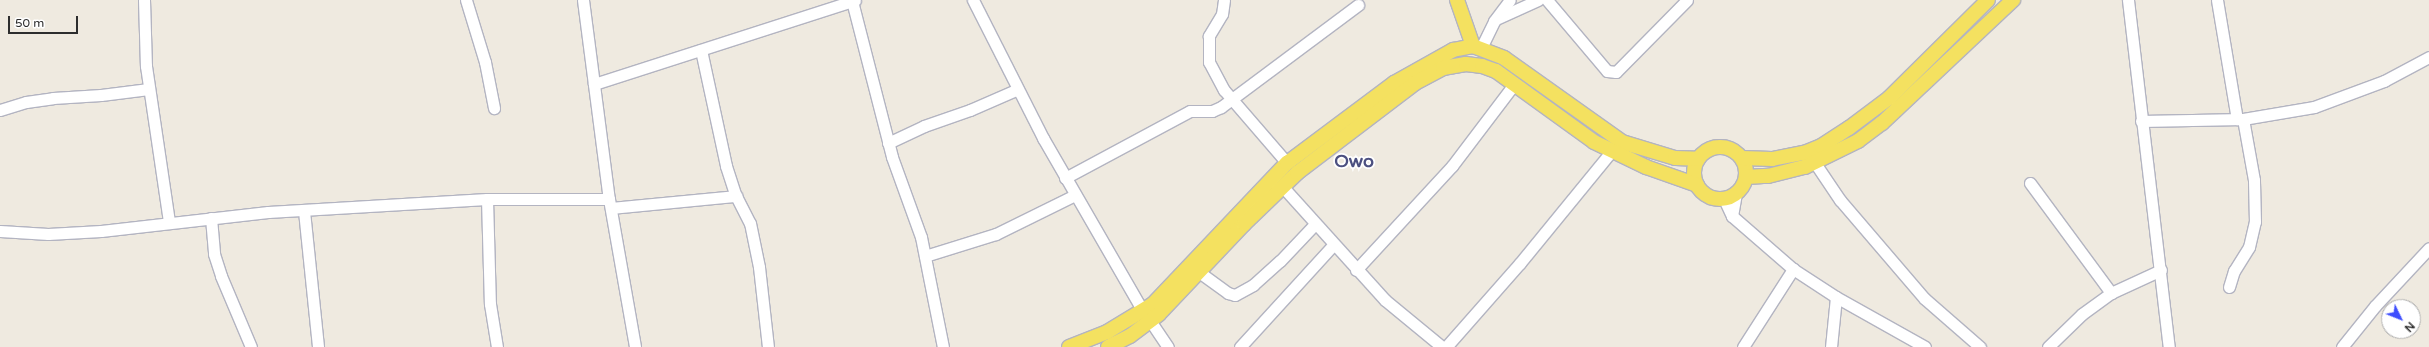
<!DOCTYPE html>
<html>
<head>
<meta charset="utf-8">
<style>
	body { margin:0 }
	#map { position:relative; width:2429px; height:347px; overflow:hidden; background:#efeae0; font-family:"Varela Round",sans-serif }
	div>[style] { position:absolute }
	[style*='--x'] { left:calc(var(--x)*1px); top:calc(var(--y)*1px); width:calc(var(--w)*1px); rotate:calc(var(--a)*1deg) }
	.roads { filter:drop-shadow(1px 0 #b3b4c1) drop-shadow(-1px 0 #b3b4c1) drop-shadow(0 1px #b3b4c1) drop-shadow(0 -1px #b3b4c1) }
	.minor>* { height:11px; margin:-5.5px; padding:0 5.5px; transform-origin:5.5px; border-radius:5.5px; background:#fff }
	.major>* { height:14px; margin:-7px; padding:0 7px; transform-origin:7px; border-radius:7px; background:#f4e160 }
	.major>.ring { margin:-7px; padding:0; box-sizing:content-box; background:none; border:14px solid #f4e160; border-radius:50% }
	span { translate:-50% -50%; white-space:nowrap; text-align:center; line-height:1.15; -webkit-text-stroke:3.5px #fff; paint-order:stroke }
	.town-label { font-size:18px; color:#4c5080; font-weight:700 }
	.north { position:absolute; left:2381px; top:299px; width:40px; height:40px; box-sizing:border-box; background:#fff; border:1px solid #ababab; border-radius:50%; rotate:133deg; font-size:11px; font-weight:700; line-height:16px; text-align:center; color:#2d2d2d }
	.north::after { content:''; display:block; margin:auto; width:14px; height:18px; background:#3e4efe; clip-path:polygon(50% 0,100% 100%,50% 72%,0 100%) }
	.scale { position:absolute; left:8px; top:16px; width:70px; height:18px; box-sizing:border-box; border:2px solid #2d2d2d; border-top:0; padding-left:5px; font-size:12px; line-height:14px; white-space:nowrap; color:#2d2d2d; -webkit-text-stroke:3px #fff; paint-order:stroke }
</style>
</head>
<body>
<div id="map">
	<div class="roads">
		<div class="minor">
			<i style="--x:144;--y:0;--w:66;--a:88.3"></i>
			<i style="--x:146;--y:66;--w:157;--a:81.6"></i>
			<i style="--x:466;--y:0;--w:65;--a:73"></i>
			<i style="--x:485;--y:62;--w:47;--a:78.9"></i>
			<i style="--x:583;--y:0;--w:201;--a:82.6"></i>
			<i style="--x:609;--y:199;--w:150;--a:80"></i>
			<i style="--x:973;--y:0;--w:155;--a:63.1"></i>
			<i style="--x:1043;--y:138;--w:200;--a:60"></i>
			<i style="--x:1224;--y:0;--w:14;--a:98"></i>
			<i style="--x:1222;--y:14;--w:26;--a:121"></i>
			<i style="--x:1209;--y:36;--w:26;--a:90"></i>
			<i style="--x:1209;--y:62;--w:32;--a:62"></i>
			<i style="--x:1224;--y:90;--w:96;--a:49.2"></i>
			<i style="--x:1547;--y:0;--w:93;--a:49.8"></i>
			<i style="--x:1607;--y:71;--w:9;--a:6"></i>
			<i style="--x:1616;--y:72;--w:101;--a:-45.4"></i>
			<i style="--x:2128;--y:0;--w:349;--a:83.3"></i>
			<i style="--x:2217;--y:0;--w:121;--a:80.5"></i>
			<i style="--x:852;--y:1;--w:161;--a:75.6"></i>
			<i style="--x:892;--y:157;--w:85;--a:70.1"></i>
			<i style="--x:921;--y:237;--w:112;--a:78.7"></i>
			<i style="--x:1496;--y:19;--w:46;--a:-24.3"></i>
			<i style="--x:1481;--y:48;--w:30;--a:-64"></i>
			<i style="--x:1494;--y:21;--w:26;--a:-53"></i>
			<i style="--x:701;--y:50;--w:119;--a:77.8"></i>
			<i style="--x:726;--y:166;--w:32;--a:72"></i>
			<i style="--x:736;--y:196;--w:30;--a:63"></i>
			<i style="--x:750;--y:223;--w:45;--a:78.4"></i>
			<i style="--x:759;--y:267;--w:81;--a:83.6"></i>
			<i style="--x:594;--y:84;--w:274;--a:-17.8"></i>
			<i style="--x:0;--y:110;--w:27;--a:-17"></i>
			<i style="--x:26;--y:102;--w:27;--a:-8"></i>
			<i style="--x:53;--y:98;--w:48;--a:-3.6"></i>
			<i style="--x:101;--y:95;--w:48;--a:-7.1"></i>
			<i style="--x:2141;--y:121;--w:102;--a:-1.1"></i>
			<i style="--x:2243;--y:119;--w:72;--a:-9.6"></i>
			<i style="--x:2314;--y:107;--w:75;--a:-20.4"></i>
			<i style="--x:2384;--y:81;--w:51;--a:-28.1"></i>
			<i style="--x:888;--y:143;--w:40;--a:-25"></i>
			<i style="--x:924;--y:126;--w:49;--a:-19.2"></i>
			<i style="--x:970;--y:110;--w:52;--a:-23.6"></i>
			<i style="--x:1815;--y:163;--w:45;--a:56"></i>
			<i style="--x:1840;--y:200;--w:130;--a:49.4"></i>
			<i style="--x:1925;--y:299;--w:73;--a:41.1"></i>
			<i style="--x:1065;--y:178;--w:142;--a:-28.2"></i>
			<i style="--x:1190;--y:111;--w:22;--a:0"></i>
			<i style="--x:1212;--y:111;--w:10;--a:-24"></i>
			<i style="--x:1221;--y:107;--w:171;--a:-36.7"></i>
			<i style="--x:2030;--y:183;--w:137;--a:53.6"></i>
			<i style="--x:1282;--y:186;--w:154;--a:47.9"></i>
			<i style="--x:1385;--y:300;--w:74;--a:39.5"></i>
			<i style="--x:487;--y:199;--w:105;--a:88.4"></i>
			<i style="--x:490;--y:304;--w:44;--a:80.8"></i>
			<i style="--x:1724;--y:199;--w:19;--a:65"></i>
			<i style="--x:1732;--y:216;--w:81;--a:41"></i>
			<i style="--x:1793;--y:269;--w:51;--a:33.1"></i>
			<i style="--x:1836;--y:297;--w:102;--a:29.3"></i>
			<i style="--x:611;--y:208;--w:126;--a:-5.5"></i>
			<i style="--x:304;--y:211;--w:137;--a:84.1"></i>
			<i style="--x:1732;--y:216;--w:23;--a:-80"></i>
			<i style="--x:211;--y:218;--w:36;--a:85"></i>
			<i style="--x:214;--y:254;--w:23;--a:72"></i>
			<i style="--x:221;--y:276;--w:77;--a:67.1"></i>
			<i style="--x:0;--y:231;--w:48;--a:3.6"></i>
			<i style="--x:48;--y:234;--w:53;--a:-3.2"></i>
			<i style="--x:101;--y:231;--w:168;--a:-6.5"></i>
			<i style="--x:268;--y:212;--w:219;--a:-3.4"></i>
			<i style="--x:487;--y:199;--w:122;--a:0"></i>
			<i style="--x:925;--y:256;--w:74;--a:-17.2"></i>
			<i style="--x:996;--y:234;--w:88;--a:-26.3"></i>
			<i style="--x:1356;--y:270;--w:142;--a:-47.3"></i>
			<i style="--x:1452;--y:166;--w:104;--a:-52.8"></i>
			<i style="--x:1199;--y:272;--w:36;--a:36"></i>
			<i style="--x:1228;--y:293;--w:7;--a:16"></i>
			<i style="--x:1235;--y:295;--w:21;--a:-29"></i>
			<i style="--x:1253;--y:285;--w:36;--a:-42"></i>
			<i style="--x:1280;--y:261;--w:51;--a:-46.6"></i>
			<i style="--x:2229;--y:287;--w:17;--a:-73"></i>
			<i style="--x:2234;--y:271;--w:28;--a:-58"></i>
			<i style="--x:2249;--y:247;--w:26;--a:-77"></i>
			<i style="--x:2255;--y:222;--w:42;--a:-91.4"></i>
			<i style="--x:2254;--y:180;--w:62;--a:-100.2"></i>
			<i style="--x:1151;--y:322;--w:30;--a:56"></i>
			<i style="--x:1240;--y:347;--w:138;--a:-47.6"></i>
			<i style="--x:1446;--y:347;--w:112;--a:-48.6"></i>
			<i style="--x:1520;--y:263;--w:144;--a:-50.7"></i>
			<i style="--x:1743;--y:347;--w:93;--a:-57.3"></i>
			<i style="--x:1831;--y:347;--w:50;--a:-84.3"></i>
			<i style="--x:2048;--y:347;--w:47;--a:-44.1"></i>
			<i style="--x:2082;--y:314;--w:36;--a:-36"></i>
			<i style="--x:2111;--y:293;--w:55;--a:-24.7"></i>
			<i style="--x:2342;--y:347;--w:53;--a:-51.2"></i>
			<i style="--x:2375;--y:306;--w:79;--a:-47"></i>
		</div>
		<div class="major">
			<i style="--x:1457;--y:0;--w:49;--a:70.8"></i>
			<i class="ring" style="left:1694px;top:147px;width:38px;height:38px"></i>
			<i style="--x:1742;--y:158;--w:30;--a:2"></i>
			<i style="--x:1772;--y:159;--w:33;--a:-11"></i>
			<i style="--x:1804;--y:153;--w:18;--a:-22"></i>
			<i style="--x:1821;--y:146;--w:33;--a:-33"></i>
			<i style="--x:1849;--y:128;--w:50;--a:-36.9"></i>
			<i style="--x:1889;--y:98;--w:139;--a:-44.7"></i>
			<i style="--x:1746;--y:177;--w:22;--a:-3"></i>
			<i style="--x:1768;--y:176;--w:38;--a:-14"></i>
			<i style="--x:1805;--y:167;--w:59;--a:-26.1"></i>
			<i style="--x:1858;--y:141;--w:30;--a:-37"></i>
			<i style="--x:1882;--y:123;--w:180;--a:-43.2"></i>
			<i style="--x:1069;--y:347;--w:41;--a:-21.5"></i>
			<i style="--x:1107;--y:332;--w:54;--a:-31.3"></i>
			<i style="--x:1153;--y:304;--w:195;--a:-46.5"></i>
			<i style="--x:1287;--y:163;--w:134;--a:-36.8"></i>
			<i style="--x:1394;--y:83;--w:68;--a:-29.2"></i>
			<i style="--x:1453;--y:50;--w:20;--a:-11"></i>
			<i style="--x:1473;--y:46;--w:33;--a:21"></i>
			<i style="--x:1504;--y:58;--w:145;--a:35.4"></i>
			<i style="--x:1622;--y:142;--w:55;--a:16.8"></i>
			<i style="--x:1675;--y:158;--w:23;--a:2"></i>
			<i style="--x:1108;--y:347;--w:25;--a:-27"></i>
			<i style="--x:1130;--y:336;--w:36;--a:-37"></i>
			<i style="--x:1159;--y:314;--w:124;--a:-46.6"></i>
			<i style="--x:1244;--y:224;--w:74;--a:-43.9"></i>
			<i style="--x:1297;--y:173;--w:148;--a:-37.3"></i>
			<i style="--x:1415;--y:83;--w:32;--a:-28"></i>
			<i style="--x:1443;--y:68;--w:23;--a:-10"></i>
			<i style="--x:1466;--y:64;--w:16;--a:7"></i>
			<i style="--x:1482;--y:66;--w:15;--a:20"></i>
			<i style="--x:1496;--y:71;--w:121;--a:35.9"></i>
			<i style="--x:1594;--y:142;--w:58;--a:25.7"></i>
			<i style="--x:1646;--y:167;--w:54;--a:19.4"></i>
		</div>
	</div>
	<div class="town-label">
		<span style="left:1354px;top:161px">Owo</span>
	</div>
	<div class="north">N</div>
	<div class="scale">50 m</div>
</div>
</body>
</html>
